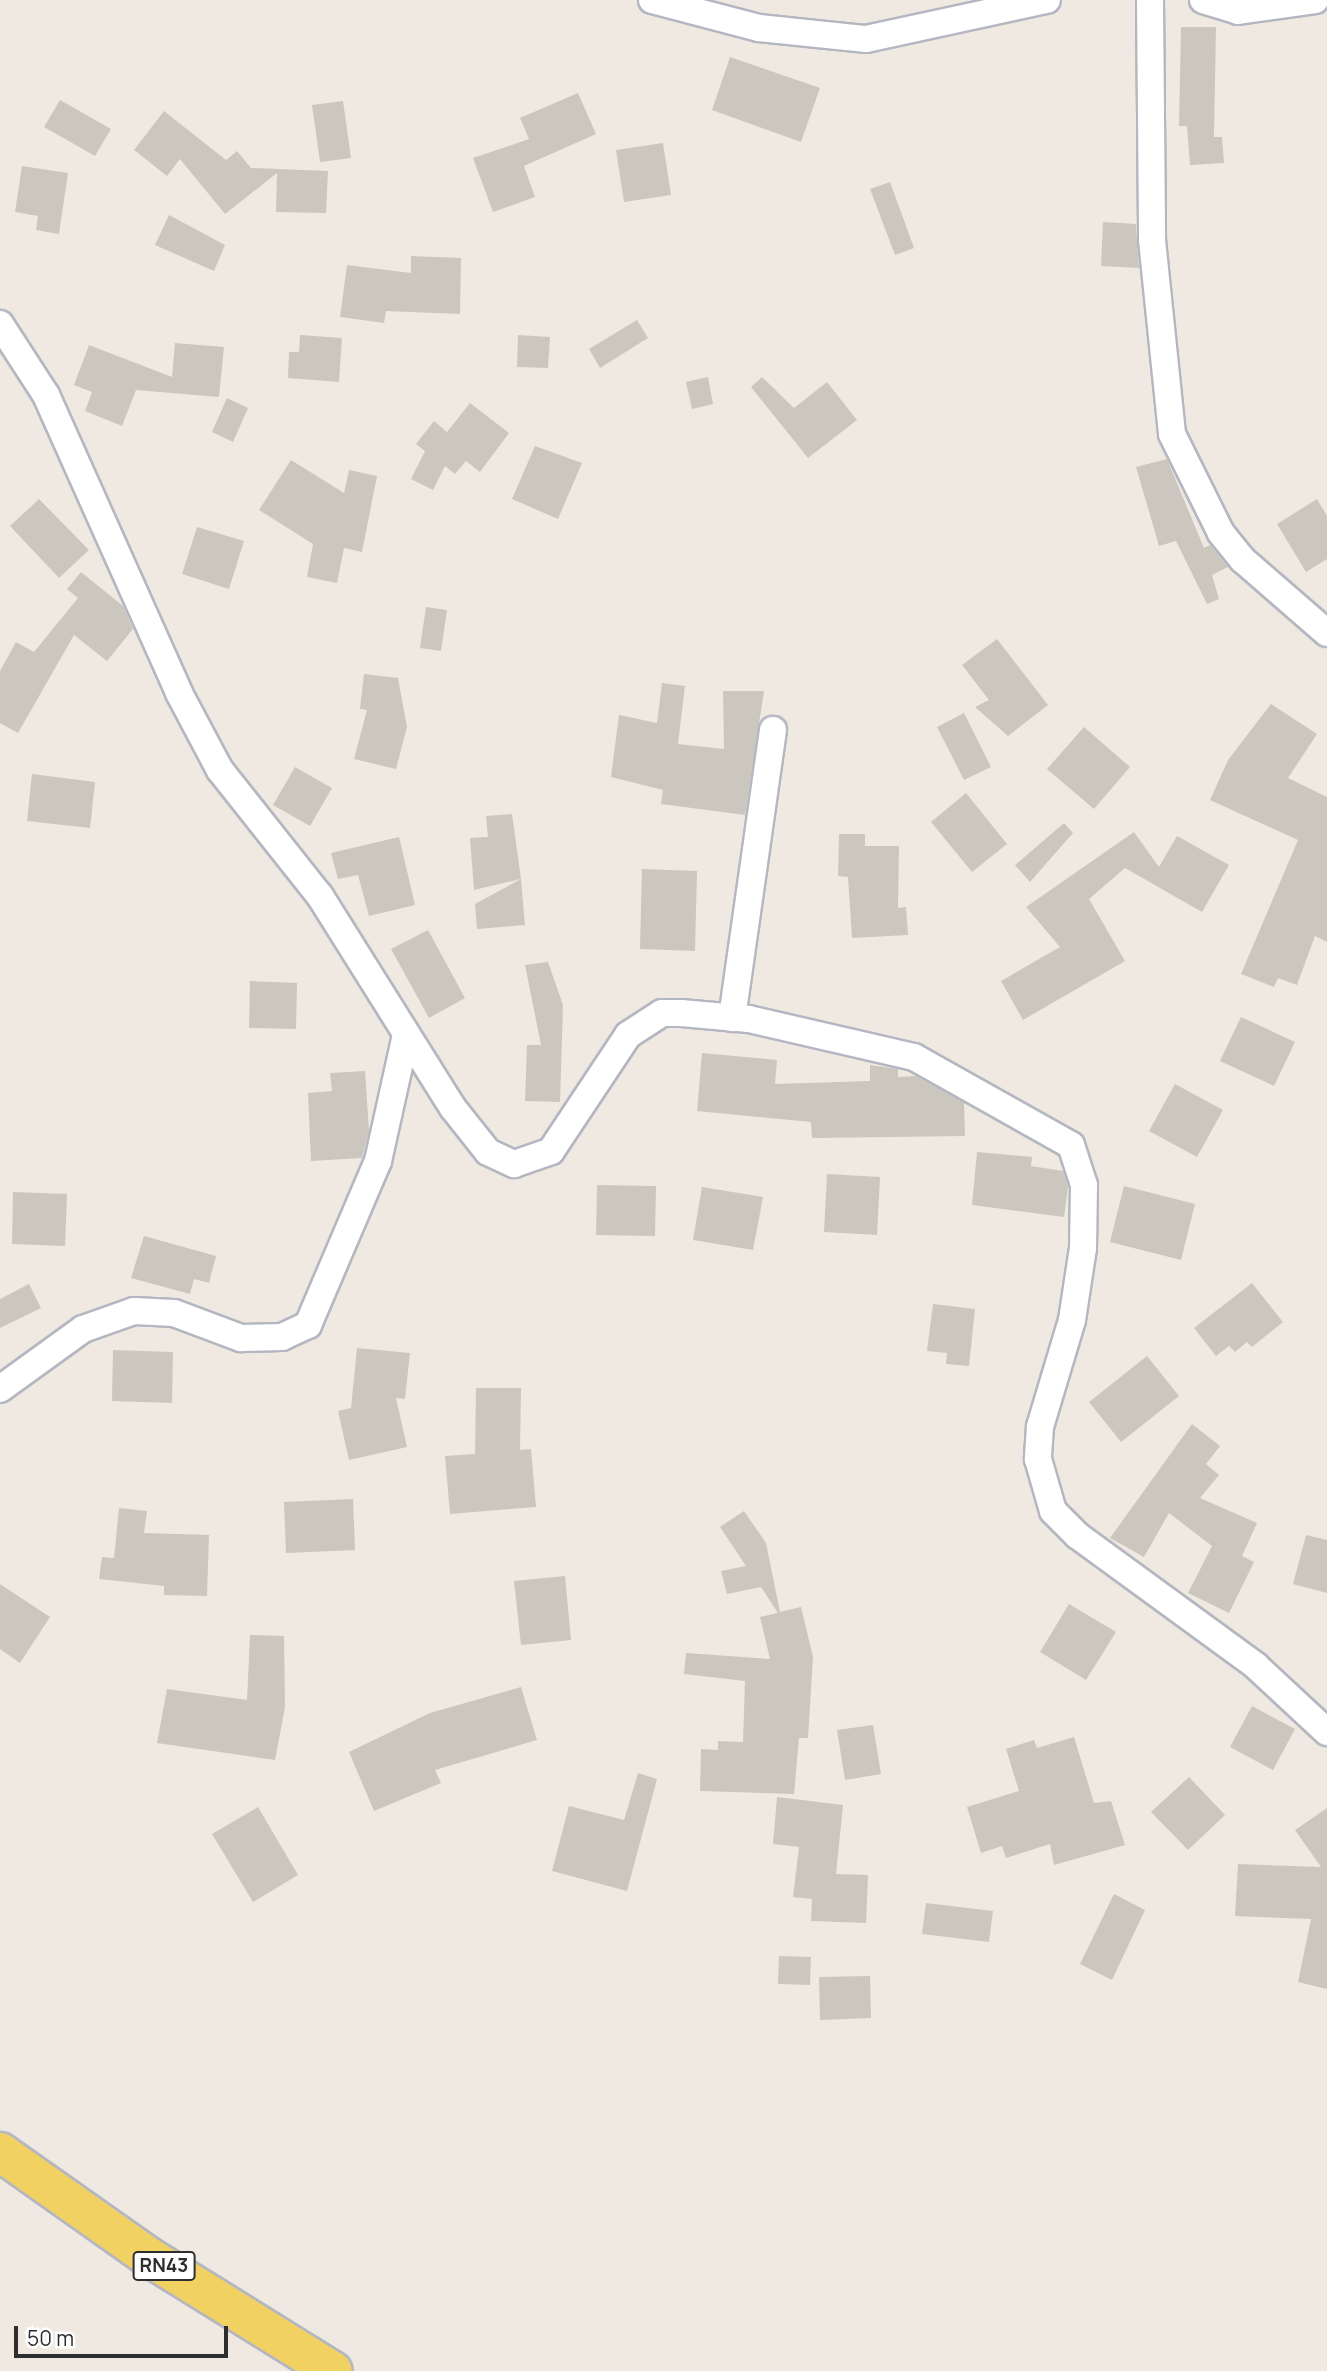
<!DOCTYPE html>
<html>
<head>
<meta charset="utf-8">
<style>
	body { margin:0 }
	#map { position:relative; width:1327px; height:2371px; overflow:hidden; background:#efe9e1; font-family:Manrope,sans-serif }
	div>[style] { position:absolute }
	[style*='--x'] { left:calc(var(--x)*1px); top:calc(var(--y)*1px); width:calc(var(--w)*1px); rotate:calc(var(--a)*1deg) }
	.building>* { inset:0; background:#cbc7bf }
	.roads { filter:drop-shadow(2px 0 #b4b7c1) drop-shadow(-2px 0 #b4b7c1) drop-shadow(0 2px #b4b7c1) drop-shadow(0 -2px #b4b7c1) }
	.minor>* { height:26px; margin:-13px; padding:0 13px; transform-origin:13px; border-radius:13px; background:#fff }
	.primary>* { height:38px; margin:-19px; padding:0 19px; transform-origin:19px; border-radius:19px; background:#f2d163 }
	span { translate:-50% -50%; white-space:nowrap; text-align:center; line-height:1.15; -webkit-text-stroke:6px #fff; paint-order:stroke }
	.shield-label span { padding:2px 5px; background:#fff; border:2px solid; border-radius:5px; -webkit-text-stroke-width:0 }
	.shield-label { font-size:19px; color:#2e2e2e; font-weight:700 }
	.scale { position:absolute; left:14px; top:2326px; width:214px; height:32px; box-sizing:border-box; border:4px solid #2e2e2e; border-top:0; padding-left:9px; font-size:21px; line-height:24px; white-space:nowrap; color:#2e2e2e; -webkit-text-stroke:5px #fff; paint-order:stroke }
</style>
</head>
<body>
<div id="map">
	<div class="building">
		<i style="clip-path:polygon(1181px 27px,1216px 27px,1214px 137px,1222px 137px,1224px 163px,1190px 165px,1187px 126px,1179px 126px)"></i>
		<i style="clip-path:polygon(730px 57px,820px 88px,801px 142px,712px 110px)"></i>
		<i style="clip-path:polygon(578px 93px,596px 134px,524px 166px,535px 197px,493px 212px,473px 158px,529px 139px,520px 118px)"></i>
		<i style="clip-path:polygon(60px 100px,111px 129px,95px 156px,44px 127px)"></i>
		<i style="clip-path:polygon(343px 101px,351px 158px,320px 162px,312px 105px)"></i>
		<i style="clip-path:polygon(164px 111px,226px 160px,237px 151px,251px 168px,328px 171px,326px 213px,276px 212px,277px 173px,225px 214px,180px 159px,167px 176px,134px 150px)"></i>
		<i style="clip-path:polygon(663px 143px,671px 195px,624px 202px,616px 150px)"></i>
		<i style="clip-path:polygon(22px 166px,68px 173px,59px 234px,36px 230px,38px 216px,15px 212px)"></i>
		<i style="clip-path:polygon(890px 182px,914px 248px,895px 255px,870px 189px)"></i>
		<i style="clip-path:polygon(169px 215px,225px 245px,214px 271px,155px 245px)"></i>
		<i style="clip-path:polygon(1103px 222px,1136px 224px,1139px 268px,1101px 266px)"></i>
		<i style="clip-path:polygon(411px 256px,461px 258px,460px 314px,386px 311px,384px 323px,340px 317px,347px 265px,411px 273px)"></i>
		<i style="clip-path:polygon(637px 320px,648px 338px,600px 368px,589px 349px)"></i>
		<i style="clip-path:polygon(300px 335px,342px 338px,339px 382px,288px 378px,289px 352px,299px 352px)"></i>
		<i style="clip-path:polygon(518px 335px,550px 337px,548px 368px,517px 367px)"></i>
		<i style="clip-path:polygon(175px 343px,224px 347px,219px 397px,136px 390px,122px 426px,85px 411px,92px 392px,74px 385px,89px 345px,172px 377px)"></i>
		<i style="clip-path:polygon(708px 377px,713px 404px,692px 409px,686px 382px)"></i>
		<i style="clip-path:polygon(762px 377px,794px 408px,827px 382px,857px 420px,808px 458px,751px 387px)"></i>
		<i style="clip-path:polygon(227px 398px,248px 408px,233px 442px,212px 432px)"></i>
		<i style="clip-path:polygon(470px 403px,509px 433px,480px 472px,466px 461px,455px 474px,445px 466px,433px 490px,411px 479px,425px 451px,416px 444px,434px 421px,447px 432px)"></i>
		<i style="clip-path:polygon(535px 446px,582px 463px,558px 519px,512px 499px)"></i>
		<i style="clip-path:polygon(1167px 459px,1204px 548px,1210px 545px,1228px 567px,1212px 575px,1219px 599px,1207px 604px,1176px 541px,1159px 546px,1136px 467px)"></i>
		<i style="clip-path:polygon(291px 460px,344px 493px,349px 470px,377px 476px,362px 552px,344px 548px,337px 583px,307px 577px,313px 544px,259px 510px)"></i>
		<i style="clip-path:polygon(39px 499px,89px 550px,59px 578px,10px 526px)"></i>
		<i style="clip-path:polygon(1317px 499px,1327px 516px,1327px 559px,1306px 572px,1277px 524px)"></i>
		<i style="clip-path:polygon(197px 527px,244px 541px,229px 589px,182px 574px)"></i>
		<i style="clip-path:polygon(81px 572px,123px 606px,133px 629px,107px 661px,74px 635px,18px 733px,0 723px,0 671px,16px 642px,34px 652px,78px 598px,67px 589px)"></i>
		<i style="clip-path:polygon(426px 607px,447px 610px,441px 651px,420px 648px)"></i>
		<i style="clip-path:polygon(997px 639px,1048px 705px,1008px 736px,975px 707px,989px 700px,962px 665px)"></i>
		<i style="clip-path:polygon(364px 674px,398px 678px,407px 727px,396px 769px,354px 759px,367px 710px,360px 709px)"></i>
		<i style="clip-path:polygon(662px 683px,685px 686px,678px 744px,724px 749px,723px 691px,764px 691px,745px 815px,661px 804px,663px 790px,611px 777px,619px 715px,657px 723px)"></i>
		<i style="clip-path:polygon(1271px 704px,1317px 734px,1288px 778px,1327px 797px,1327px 942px,1315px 936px,1297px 985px,1278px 978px,1274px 987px,1241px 974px,1298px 840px,1210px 800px,1228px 760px)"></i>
		<i style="clip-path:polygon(964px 713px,991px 767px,964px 780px,937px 727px)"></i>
		<i style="clip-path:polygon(1084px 727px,1130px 767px,1094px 809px,1047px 769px)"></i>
		<i style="clip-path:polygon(295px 767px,332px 788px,310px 826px,273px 805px)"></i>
		<i style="clip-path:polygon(32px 774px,95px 782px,90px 828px,27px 821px)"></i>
		<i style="clip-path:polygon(966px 793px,1007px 844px,972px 872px,931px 822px)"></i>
		<i style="clip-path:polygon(512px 814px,521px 879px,474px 890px,470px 838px,488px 837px,486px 816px)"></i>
		<i style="clip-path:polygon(1064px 823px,1073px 833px,1030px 882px,1015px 865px)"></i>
		<i style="clip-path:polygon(1134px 832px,1159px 867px,1177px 836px,1229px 865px,1202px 912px,1125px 868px,1089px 899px,1125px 961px,1023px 1020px,1001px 981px,1060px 947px,1026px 907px)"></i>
		<i style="clip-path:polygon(839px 834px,865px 834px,865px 846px,899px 846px,898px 908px,906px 907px,908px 935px,852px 938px,848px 877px,838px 876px)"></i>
		<i style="clip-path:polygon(399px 837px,415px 905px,369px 916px,358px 875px,338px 879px,331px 853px)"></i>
		<i style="clip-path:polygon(642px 869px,697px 871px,695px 951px,640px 949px)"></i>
		<i style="clip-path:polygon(521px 879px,525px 925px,477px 929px,475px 904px)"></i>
		<i style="clip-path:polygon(428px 930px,465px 998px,429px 1018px,391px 949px)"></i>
		<i style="clip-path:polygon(548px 962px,563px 1005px,560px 1102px,525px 1101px,527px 1045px,541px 1045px,525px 965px)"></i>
		<i style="clip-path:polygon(250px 981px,297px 983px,296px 1029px,249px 1028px)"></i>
		<i style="clip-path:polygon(1241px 1017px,1295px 1042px,1274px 1086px,1220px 1061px)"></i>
		<i style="clip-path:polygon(702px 1053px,777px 1060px,775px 1084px,870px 1081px,870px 1065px,898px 1069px,898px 1077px,916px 1076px,964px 1103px,965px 1136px,812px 1138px,811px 1122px,697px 1111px)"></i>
		<i style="clip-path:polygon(365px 1071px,369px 1131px,362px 1158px,311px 1161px,308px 1093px,332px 1091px,330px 1073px)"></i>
		<i style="clip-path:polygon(1175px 1084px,1223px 1110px,1197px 1157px,1149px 1131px)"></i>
		<i style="clip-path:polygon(977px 1152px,1032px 1157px,1031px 1166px,1063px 1171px,1068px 1187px,1064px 1217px,972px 1205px)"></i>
		<i style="clip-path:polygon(827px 1174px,880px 1177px,877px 1235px,824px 1232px)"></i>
		<i style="clip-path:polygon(597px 1185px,656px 1186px,655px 1236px,596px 1235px)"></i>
		<i style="clip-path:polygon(1124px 1186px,1195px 1204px,1181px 1260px,1110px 1242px)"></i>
		<i style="clip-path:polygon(702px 1187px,763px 1197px,753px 1250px,693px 1240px)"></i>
		<i style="clip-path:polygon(13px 1192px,67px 1194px,65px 1246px,12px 1244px)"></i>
		<i style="clip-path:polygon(144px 1236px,216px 1256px,209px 1283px,194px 1279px,190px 1294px,131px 1278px)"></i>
		<i style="clip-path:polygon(1252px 1283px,1283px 1322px,1252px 1347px,1247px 1342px,1235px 1352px,1229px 1346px,1216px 1356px,1194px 1328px)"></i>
		<i style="clip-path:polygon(29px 1284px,41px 1308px,0 1328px,0 1299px)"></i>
		<i style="clip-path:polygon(933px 1304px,975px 1309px,969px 1366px,946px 1364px,947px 1353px,927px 1351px)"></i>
		<i style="clip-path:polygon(357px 1348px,410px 1353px,405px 1399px,396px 1398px,407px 1447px,349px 1460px,338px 1411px,351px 1408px)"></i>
		<i style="clip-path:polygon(113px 1350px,173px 1352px,172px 1403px,112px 1401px)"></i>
		<i style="clip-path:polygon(1147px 1356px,1179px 1396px,1121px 1442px,1089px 1402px)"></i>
		<i style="clip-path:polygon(476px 1388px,521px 1388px,520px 1450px,531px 1449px,536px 1507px,450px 1514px,445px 1456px,475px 1454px)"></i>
		<i style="clip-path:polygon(1192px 1424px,1220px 1446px,1206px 1464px,1219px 1475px,1200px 1498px,1257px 1523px,1242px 1556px,1254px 1562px,1229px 1613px,1188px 1593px,1212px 1546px,1169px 1513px,1144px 1557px,1110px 1538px)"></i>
		<i style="clip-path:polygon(353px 1499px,355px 1550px,286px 1553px,284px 1502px)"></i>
		<i style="clip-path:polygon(119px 1508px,147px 1511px,144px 1533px,209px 1535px,207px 1596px,164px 1595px,164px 1586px,99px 1579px,102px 1557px,114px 1558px)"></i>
		<i style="clip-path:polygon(744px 1511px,766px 1543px,780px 1612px,801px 1607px,813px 1657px,808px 1738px,799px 1738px,794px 1794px,700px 1791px,701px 1749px,718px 1750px,718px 1741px,743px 1742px,745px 1681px,684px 1674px,686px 1653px,770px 1659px,760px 1617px,778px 1613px,761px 1587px,727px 1594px,721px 1571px,746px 1566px,720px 1527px)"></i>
		<i style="clip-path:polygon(1306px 1535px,1327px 1540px,1327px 1593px,1293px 1584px)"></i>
		<i style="clip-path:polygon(565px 1576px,571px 1640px,521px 1645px,514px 1581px)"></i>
		<i style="clip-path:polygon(0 1584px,50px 1617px,20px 1663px,0 1649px)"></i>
		<i style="clip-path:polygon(1069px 1604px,1116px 1632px,1086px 1680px,1040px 1652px)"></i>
		<i style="clip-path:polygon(250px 1635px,284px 1636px,285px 1707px,275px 1760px,157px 1743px,167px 1689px,247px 1700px)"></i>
		<i style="clip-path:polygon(521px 1687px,537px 1740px,435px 1770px,441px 1783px,374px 1811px,349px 1752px,430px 1713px)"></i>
		<i style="clip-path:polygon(1252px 1706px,1295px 1729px,1273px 1770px,1230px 1747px)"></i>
		<i style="clip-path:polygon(873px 1725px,881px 1774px,845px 1780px,837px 1730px)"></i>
		<i style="clip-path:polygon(1074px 1737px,1094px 1803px,1111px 1801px,1125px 1845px,1054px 1865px,1050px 1844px,1006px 1858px,1002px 1846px,981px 1853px,967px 1807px,1019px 1791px,1006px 1749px,1034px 1740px,1037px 1748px)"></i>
		<i style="clip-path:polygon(638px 1773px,657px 1779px,627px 1891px,552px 1871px,569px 1806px,624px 1820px)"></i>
		<i style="clip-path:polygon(1189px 1777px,1225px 1815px,1188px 1850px,1151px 1812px)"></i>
		<i style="clip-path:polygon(777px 1797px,843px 1805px,836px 1874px,868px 1875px,866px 1923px,811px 1921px,812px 1899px,793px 1897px,799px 1847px,773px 1844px)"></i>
		<i style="clip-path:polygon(258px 1807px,298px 1875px,253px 1902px,212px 1834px)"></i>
		<i style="clip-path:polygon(1327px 1808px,1327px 1989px,1298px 1982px,1311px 1919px,1235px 1916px,1238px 1864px,1321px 1867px,1295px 1830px)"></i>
		<i style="clip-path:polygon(1114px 1894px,1145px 1910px,1112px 1980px,1080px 1964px)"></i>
		<i style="clip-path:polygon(926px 1903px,993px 1911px,989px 1942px,922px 1934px)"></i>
		<i style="clip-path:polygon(779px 1956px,811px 1957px,810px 1985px,778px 1984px)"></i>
		<i style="clip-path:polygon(870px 1976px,871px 2018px,820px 2020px,819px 1977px)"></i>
	</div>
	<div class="roads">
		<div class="minor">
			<i style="--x:652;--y:0;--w:111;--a:14.7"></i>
			<i style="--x:759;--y:28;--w:108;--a:5.9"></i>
			<i style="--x:866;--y:39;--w:185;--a:-12.2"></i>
			<i style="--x:1150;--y:0;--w:240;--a:89.5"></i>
			<i style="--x:1152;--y:240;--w:195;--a:84.1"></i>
			<i style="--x:1172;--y:434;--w:110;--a:63.7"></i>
			<i style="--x:1221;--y:533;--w:35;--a:51"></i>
			<i style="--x:1243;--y:560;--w:111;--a:41"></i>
			<i style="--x:1203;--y:0;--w:37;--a:17"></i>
			<i style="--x:1238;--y:11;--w:78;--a:-8.1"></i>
			<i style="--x:0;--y:324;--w:85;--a:57.1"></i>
			<i style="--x:46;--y:395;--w:326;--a:65.9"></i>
			<i style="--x:179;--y:693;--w:87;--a:62"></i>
			<i style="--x:220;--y:770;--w:161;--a:51.6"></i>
			<i style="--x:320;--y:896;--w:250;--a:57.9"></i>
			<i style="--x:453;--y:1108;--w:56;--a:51.5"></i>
			<i style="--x:488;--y:1152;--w:29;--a:25"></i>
			<i style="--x:514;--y:1164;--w:39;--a:-19"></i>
			<i style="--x:551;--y:1151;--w:139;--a:-56.4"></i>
			<i style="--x:628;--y:1035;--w:40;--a:-32.9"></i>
			<i style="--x:662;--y:1013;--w:19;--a:0"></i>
			<i style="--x:681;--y:1013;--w:68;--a:5"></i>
			<i style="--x:749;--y:1019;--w:169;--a:13"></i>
			<i style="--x:914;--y:1057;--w:180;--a:29.3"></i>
			<i style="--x:1071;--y:1145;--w:42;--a:72"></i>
			<i style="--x:1084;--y:1185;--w:63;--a:90.9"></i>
			<i style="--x:1083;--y:1248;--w:73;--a:98.7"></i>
			<i style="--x:1072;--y:1320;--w:112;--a:106.7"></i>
			<i style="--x:1040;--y:1427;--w:32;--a:94"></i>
			<i style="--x:1038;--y:1459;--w:54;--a:73.9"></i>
			<i style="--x:1053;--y:1511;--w:35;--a:45"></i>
			<i style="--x:1078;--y:1536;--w:220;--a:36.1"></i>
			<i style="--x:1256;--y:1666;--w:97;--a:42.9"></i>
			<i style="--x:732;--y:1018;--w:291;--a:-81.9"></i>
			<i style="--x:0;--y:1389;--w:102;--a:-35.9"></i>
			<i style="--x:83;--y:1329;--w:54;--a:-19.4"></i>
			<i style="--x:134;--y:1311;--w:40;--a:2.9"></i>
			<i style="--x:174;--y:1313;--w:72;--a:20.5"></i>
			<i style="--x:241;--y:1338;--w:41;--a:-1.4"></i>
			<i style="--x:282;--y:1337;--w:29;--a:-25"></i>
			<i style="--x:308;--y:1325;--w:178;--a:-66.9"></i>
			<i style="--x:378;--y:1161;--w:129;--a:-77.5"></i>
		</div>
		<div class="primary">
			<i style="--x:0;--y:2152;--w:182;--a:35.2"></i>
			<i style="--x:149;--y:2257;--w:216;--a:31.8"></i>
		</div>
	</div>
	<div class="shield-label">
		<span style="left:164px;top:2266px">RN43</span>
	</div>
	<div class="scale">50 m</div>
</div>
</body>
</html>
